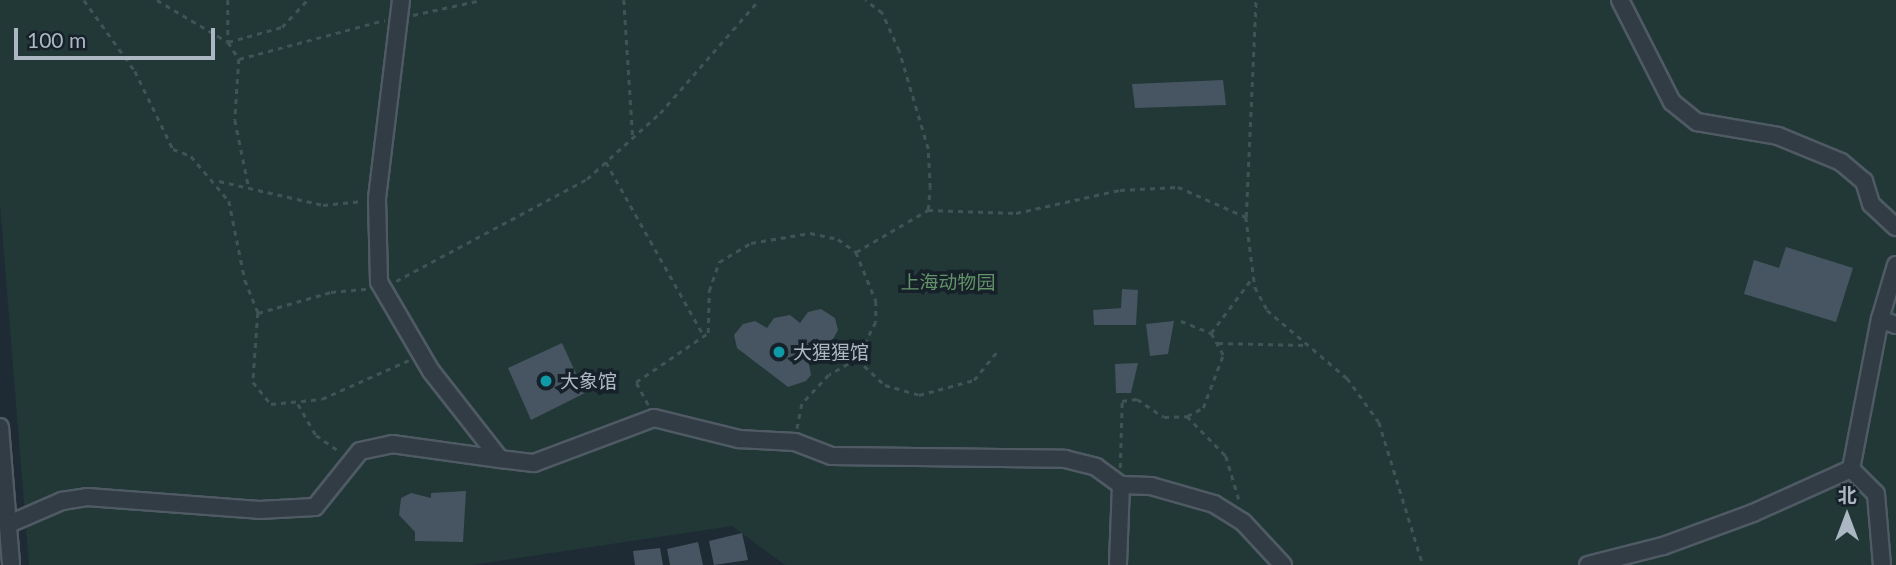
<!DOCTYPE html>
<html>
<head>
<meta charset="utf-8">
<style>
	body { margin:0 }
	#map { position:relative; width:1896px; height:565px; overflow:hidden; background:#1e2b35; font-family:Lato,"Noto Sans SC",sans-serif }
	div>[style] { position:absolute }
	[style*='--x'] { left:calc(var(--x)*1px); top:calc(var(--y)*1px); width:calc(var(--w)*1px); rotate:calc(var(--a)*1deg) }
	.green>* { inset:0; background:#213837 }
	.building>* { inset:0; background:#465561 }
	.path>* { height:2.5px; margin-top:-1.25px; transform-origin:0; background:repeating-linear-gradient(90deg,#3f5555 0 5px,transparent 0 10px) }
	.roads { filter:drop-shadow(2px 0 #4f5a64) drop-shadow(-2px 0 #4f5a64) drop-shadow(0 2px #4f5a64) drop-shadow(0 -2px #4f5a64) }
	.minor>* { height:16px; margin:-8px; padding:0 8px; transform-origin:8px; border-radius:8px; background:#313c45 }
	.dots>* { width:19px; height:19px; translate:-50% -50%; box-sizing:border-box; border:4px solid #17212a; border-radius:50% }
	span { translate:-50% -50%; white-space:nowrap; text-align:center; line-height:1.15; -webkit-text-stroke:7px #17212a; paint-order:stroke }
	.park-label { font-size:19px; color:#639368 }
	.poi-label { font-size:19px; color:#abb7c3 }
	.left { translate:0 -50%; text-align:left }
	.north { position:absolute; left:1812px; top:481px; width:70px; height:70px; -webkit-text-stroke:5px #17212a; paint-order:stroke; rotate:0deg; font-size:19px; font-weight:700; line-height:28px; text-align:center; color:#abb7c3 }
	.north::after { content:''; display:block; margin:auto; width:24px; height:32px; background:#abb7c3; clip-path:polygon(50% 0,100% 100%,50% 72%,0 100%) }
	.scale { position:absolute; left:14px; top:28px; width:201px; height:32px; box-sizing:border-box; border:4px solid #abb7c3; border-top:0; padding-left:9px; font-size:21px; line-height:24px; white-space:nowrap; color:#abb7c3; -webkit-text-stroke:5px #17212a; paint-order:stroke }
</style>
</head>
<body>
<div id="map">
	<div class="green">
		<i style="clip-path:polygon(0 0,1896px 0,1896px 565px,785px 565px,732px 526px,471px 565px,29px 565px,0 204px)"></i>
	</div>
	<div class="building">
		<i style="clip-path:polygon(1223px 80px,1226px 105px,1135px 108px,1132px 84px)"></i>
		<i style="clip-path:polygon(1786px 247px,1853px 268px,1836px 322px,1744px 294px,1754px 260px,1779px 268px)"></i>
		<i style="clip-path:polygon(1122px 289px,1138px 290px,1136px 325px,1094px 325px,1093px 310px,1121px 308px)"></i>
		<i style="clip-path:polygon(821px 309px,835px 318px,838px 330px,830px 345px,808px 359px,811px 375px,806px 381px,788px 387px,737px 348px,734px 335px,743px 324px,755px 321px,767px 328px,774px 318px,790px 315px,800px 323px,808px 312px)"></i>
		<i style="clip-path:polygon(1174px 321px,1168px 354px,1150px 356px,1146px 324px)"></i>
		<i style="clip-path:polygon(562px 343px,585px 393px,531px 420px,508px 368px)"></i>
		<i style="clip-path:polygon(1138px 363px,1131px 393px,1116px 393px,1115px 364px)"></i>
		<i style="clip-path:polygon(466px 491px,463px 542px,415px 541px,415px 532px,399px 515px,401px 498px,411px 493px,431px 498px,431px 493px)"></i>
		<i style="clip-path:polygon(742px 533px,748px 560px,714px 565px,709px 541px)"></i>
		<i style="clip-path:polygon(698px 542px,703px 565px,670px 565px,667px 549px)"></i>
		<i style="clip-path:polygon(660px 548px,663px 565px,635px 565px,633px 551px)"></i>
	</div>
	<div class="path">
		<i style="--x:84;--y:0;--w:87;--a:54.3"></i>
		<i style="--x:135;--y:71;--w:87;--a:64"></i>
		<i style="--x:173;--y:149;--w:19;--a:21"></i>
		<i style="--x:191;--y:156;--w:59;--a:49.8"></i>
		<i style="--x:229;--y:201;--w:81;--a:78.6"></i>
		<i style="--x:245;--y:280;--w:35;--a:68"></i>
		<i style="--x:258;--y:313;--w:69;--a:94.1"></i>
		<i style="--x:253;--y:382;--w:28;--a:51"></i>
		<i style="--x:271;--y:404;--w:51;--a:-5.6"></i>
		<i style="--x:322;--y:399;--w:95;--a:-24.1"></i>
		<i style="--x:157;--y:0;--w:82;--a:30.6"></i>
		<i style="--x:228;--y:42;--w:56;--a:-15.5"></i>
		<i style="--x:282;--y:27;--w:37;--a:-47"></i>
		<i style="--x:228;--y:0;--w:42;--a:90"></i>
		<i style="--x:228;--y:42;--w:20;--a:57"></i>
		<i style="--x:239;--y:59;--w:61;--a:93.8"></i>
		<i style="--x:235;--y:120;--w:69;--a:78.4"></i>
		<i style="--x:624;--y:0;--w:139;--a:86.3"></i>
		<i style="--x:413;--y:15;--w:70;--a:-12.4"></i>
		<i style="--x:239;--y:59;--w:151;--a:-15"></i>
		<i style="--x:606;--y:162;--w:200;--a:60.6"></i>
		<i style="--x:219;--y:181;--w:107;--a:13"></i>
		<i style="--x:323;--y:205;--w:40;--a:-5.7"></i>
		<i style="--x:928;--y:210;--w:88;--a:2"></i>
		<i style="--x:1016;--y:213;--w:107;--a:-12.5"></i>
		<i style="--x:1120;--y:190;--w:58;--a:-3"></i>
		<i style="--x:1178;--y:187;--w:74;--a:23.8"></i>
		<i style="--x:1246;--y:217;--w:71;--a:82.7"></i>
		<i style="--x:1255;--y:287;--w:26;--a:62"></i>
		<i style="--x:1267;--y:310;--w:105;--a:40.4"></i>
		<i style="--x:1347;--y:378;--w:54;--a:54"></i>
		<i style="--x:1379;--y:422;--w:150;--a:72.9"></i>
		<i style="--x:1246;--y:217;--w:217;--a:-87.4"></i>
		<i style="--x:856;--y:252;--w:83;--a:-30.3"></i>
		<i style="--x:928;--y:210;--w:22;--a:-85"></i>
		<i style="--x:930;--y:188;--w:39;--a:-93"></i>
		<i style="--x:928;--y:149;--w:102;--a:-106.5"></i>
		<i style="--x:899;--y:51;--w:42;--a:-114.1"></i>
		<i style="--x:882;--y:13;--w:21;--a:-143"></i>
		<i style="--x:396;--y:281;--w:217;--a:-28.1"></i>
		<i style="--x:587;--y:179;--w:98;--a:-42.1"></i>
		<i style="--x:660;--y:113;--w:150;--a:-48.8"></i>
		<i style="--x:258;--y:313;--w:76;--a:-16"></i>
		<i style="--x:331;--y:292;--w:36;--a:-5"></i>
		<i style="--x:1181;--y:321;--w:32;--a:22"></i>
		<i style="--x:1218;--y:343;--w:90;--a:1.3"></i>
		<i style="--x:857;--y:359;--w:38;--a:43"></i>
		<i style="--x:885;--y:385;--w:35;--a:16"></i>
		<i style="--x:919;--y:395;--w:57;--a:-15.3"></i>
		<i style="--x:974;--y:380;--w:36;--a:-51"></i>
		<i style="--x:298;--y:404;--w:36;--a:60"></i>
		<i style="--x:316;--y:435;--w:29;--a:35"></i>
		<i style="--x:648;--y:405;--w:26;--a:-118"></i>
		<i style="--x:636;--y:382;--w:87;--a:-34.2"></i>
		<i style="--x:708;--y:333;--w:42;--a:-88.6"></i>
		<i style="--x:709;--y:291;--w:31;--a:-71"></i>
		<i style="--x:719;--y:262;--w:37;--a:-31"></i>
		<i style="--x:751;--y:243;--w:60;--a:-9.6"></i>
		<i style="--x:810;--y:233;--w:29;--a:12"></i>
		<i style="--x:838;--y:239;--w:22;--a:36"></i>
		<i style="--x:856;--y:252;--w:53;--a:67.8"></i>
		<i style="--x:876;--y:301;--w:21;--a:90"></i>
		<i style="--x:876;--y:322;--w:42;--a:117.2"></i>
		<i style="--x:857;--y:359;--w:32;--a:150"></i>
		<i style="--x:829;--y:375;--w:40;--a:133"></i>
		<i style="--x:802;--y:404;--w:25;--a:101"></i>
		<i style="--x:1187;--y:416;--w:56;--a:45.7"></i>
		<i style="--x:1226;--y:456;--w:49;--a:73.4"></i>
		<i style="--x:1120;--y:468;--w:67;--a:-88.3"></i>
		<i style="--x:1122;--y:401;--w:15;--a:-8"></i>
		<i style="--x:1137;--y:399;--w:32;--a:34"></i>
		<i style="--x:1164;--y:417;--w:23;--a:-2"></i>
		<i style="--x:1187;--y:416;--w:18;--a:-27"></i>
		<i style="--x:1203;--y:408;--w:57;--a:-69.3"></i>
		<i style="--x:1223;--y:355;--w:25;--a:-119"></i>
		<i style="--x:1211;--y:333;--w:70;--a:-53.1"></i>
	</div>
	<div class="roads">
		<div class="minor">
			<i style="--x:401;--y:0;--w:200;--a:96.9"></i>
			<i style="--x:377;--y:199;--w:83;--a:88.6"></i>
			<i style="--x:379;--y:282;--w:103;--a:59.7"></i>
			<i style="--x:431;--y:371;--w:112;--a:51.9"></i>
			<i style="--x:500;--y:459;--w:34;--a:7"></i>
			<i style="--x:534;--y:463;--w:128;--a:-20.6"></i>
			<i style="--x:654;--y:418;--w:88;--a:13.9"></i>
			<i style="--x:739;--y:439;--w:56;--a:3.1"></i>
			<i style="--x:795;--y:442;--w:39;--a:21"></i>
			<i style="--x:831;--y:456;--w:234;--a:0.7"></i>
			<i style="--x:1065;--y:459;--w:32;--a:14"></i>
			<i style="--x:1096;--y:467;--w:31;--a:36"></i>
			<i style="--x:1121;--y:485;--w:78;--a:92.2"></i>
			<i style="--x:1620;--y:0;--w:114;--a:63"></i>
			<i style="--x:1672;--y:102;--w:32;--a:39"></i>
			<i style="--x:1697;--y:122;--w:82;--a:9.8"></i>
			<i style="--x:1778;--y:136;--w:68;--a:22.4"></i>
			<i style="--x:1841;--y:162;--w:30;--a:40"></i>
			<i style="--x:1864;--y:181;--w:24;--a:73"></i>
			<i style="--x:1871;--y:204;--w:34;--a:43"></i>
			<i style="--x:1896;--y:265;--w:56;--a:106.5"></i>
			<i style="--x:1880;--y:319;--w:17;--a:21"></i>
			<i style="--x:0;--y:427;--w:138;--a:85.4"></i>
			<i style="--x:1851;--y:469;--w:153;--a:-79.1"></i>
			<i style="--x:1121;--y:485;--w:30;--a:2"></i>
			<i style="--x:1151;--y:486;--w:66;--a:15.9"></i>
			<i style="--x:1214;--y:504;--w:34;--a:32"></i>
			<i style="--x:1243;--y:522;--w:59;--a:47.1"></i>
			<i style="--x:9;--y:524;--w:58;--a:-23.5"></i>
			<i style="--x:62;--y:501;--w:25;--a:-9"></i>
			<i style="--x:87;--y:497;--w:172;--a:4.3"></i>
			<i style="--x:259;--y:510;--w:56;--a:-3.1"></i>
			<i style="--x:315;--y:507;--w:72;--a:-51.2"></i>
			<i style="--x:360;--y:451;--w:33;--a:-12"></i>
			<i style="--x:392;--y:444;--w:109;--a:7.9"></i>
			<i style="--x:1588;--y:565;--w:77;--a:-14.2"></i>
			<i style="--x:1663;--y:546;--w:96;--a:-20.1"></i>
			<i style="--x:1753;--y:513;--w:107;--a:-24.2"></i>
			<i style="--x:1851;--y:469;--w:35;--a:45"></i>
			<i style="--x:1876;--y:494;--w:71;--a:85.2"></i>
		</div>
	</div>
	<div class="dots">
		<i style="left:779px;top:352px;background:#0f9aa8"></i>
		<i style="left:546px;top:381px;background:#0f9aa8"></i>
	</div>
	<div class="park-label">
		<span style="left:948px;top:282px">上海动物园</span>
	</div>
	<div class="poi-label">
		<span class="left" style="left:793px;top:352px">大猩猩馆</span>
		<span class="left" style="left:560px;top:381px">大象馆</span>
	</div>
	<div class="north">北</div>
	<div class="scale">100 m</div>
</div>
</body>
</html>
